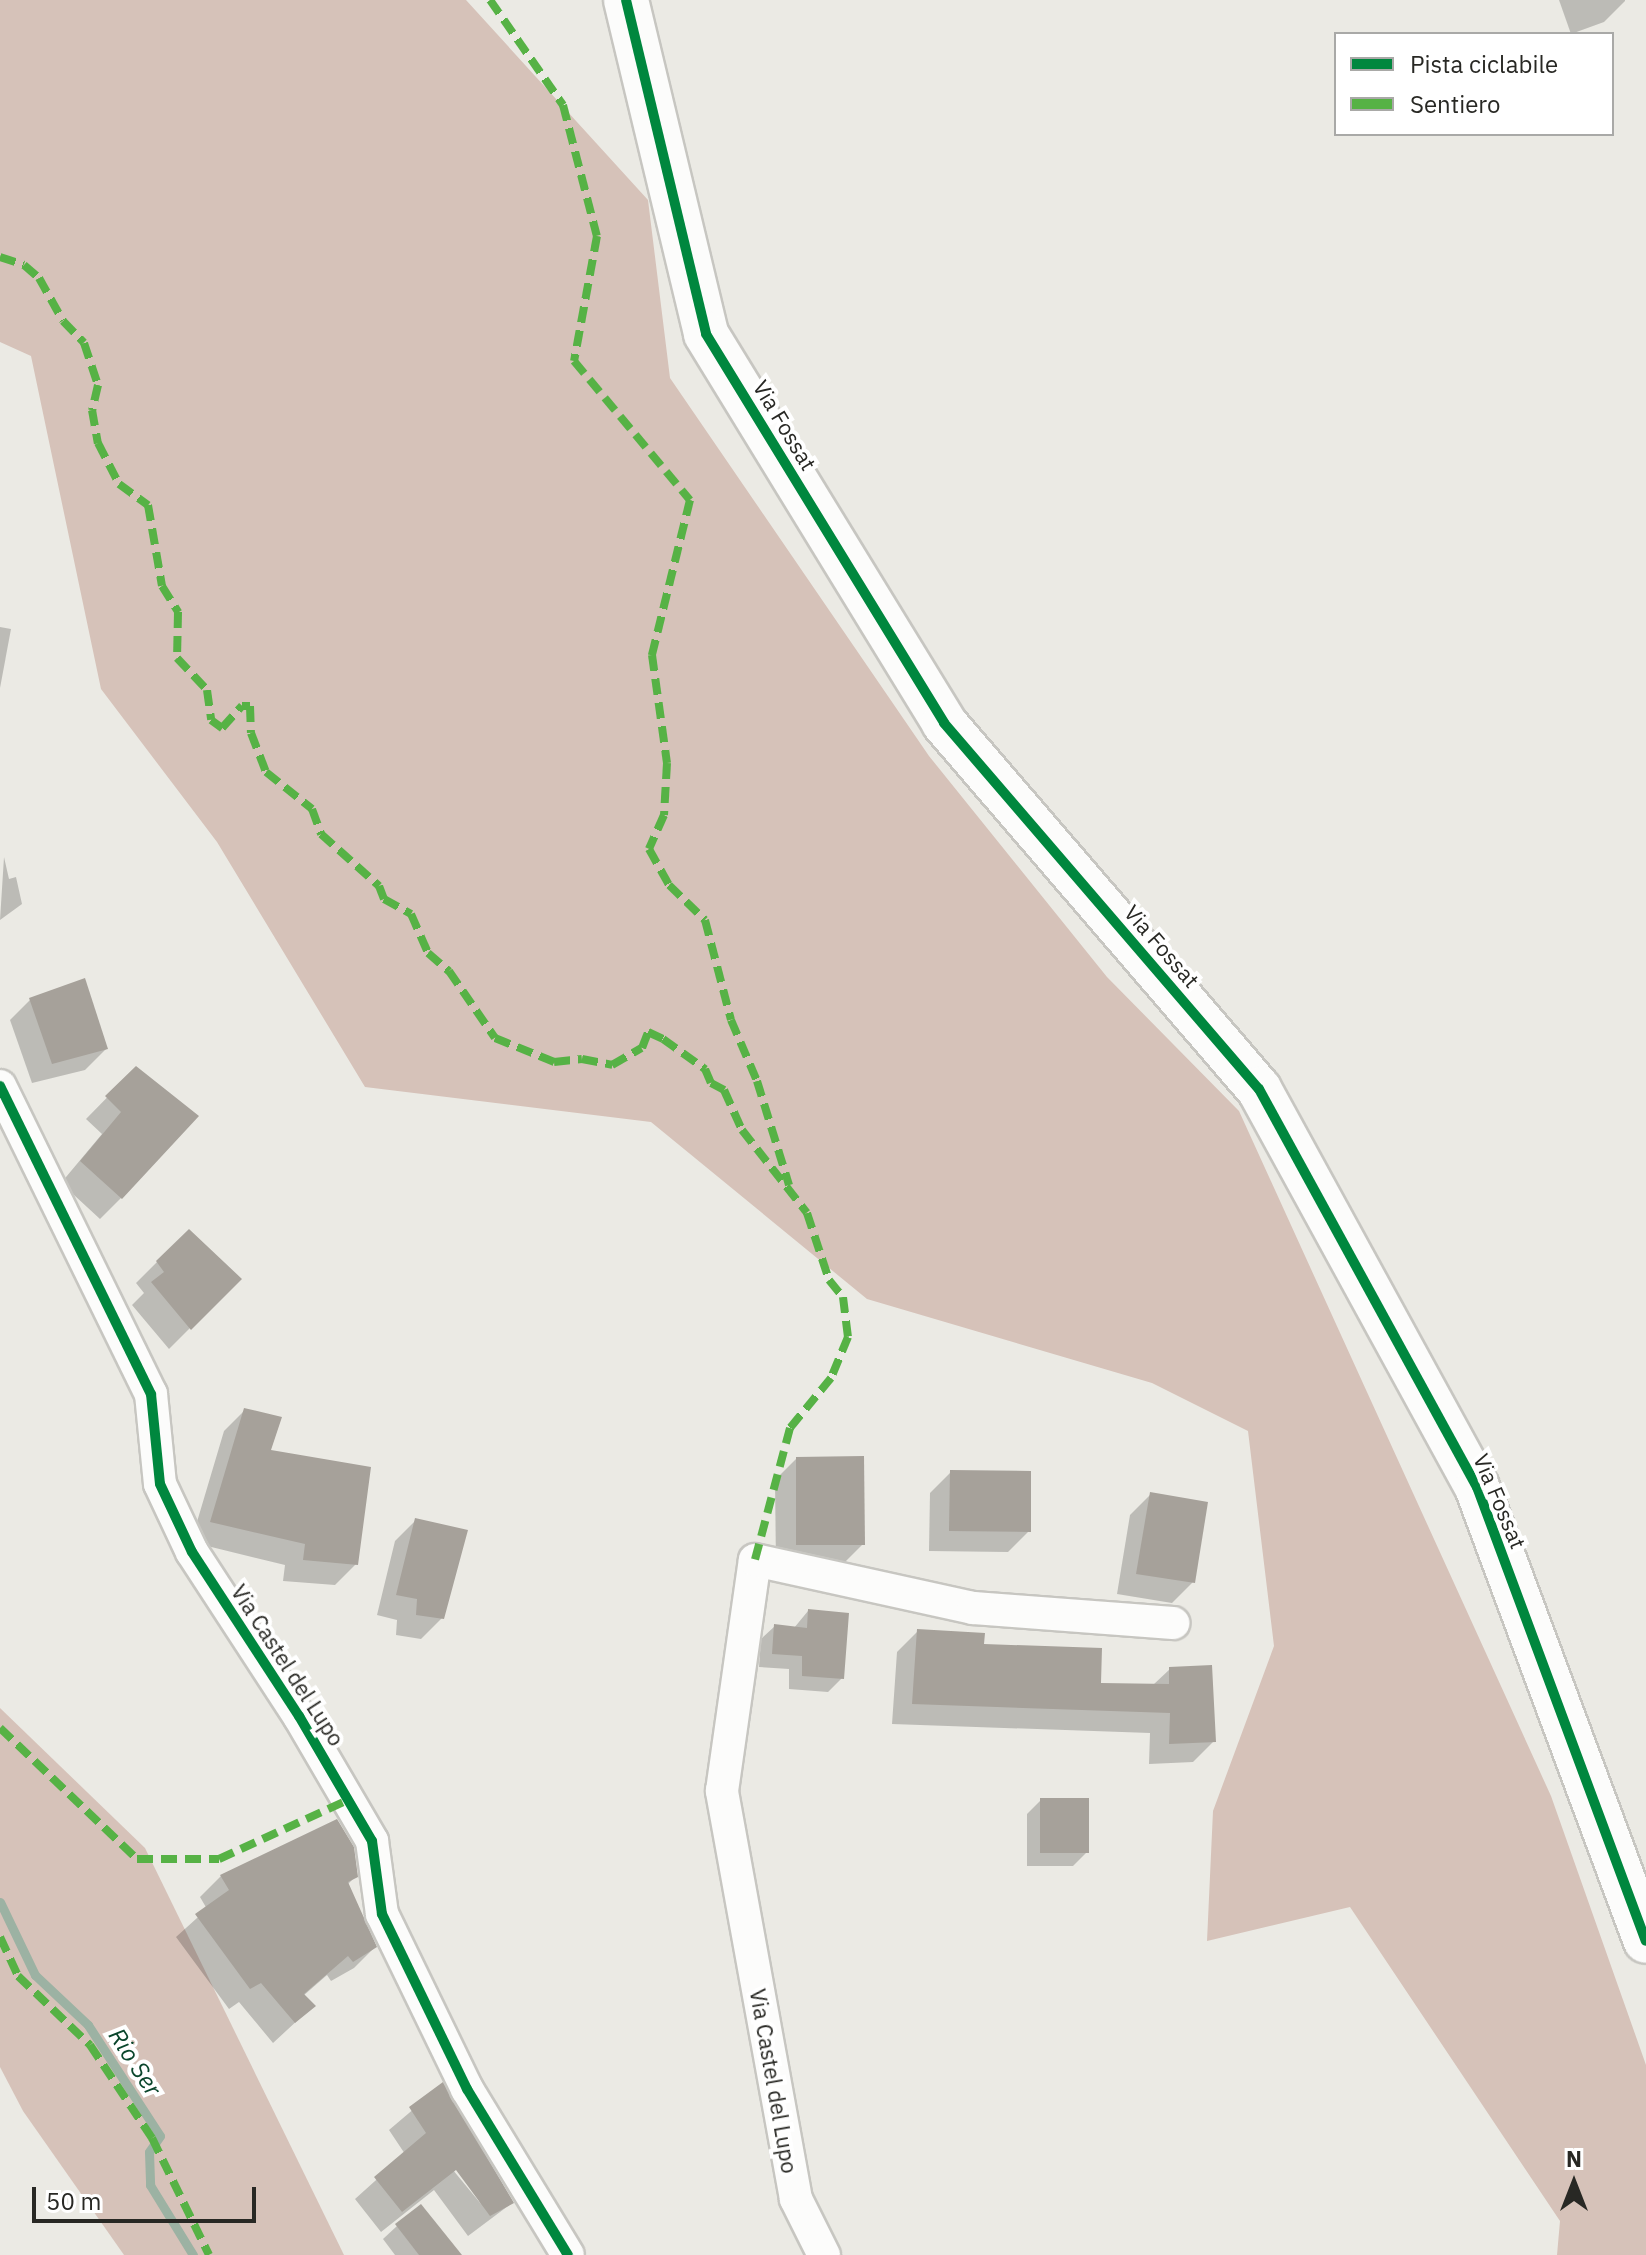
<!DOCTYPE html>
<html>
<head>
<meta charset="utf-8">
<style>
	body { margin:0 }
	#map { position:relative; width:1646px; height:2255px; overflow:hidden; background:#ebeae4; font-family:"IBM Plex Sans",sans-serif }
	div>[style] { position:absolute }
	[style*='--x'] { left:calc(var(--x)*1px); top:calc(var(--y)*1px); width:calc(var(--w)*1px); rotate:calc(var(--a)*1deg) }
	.forest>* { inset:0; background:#d6c2b9 }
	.shadow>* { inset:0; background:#0003 }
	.stream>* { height:9px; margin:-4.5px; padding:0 4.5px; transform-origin:4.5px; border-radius:4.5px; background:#9cb2a3 }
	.building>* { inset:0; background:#a6a19a }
	.roads { filter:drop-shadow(2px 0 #c7c6c1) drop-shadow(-2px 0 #c7c6c1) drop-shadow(0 2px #c7c6c1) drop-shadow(0 -2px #c7c6c1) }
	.street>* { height:32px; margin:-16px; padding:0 16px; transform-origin:16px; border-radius:16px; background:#fcfcfb }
	.secondary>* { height:44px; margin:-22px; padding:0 22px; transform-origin:22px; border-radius:22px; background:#fcfcfb }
	.quiet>* { height:8px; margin-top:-4px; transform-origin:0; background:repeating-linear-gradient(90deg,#56b245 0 16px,transparent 0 24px) }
	.cycleway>* { height:10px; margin:-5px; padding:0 5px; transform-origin:5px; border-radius:5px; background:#00873e }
	span { translate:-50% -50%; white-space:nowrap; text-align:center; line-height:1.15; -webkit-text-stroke:8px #fff; paint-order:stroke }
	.street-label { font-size:22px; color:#282824 }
	.water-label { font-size:24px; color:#0a462c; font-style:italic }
	.legend { position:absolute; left:1334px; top:32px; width:280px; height:104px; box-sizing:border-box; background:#fff; border:2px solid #a9a9a7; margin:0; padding:10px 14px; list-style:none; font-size:24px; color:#282824 }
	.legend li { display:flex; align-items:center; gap:16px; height:40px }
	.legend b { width:40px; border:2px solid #a9a9a7 }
	.north { position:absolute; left:1534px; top:2143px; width:80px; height:80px; -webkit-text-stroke:6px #fff; paint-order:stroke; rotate:0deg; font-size:22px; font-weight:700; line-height:32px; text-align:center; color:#282824 }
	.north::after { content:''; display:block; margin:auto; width:28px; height:36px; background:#282824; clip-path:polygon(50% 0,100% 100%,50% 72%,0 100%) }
	.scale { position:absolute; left:32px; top:2187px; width:224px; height:36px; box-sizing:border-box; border:4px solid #282824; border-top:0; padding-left:10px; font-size:24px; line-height:28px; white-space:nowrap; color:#282824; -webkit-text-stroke:6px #fff; paint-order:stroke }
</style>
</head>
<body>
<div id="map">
	<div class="forest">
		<i style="clip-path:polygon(0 0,466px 0,648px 200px,670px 378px,929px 756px,1107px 977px,1239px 1111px,1551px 1796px,1646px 2065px,1646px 2255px,1557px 2255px,1560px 2221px,1350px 1907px,1207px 1941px,1213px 1811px,1274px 1646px,1248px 1431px,1152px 1383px,867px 1299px,651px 1122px,365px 1087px,217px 842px,101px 689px,31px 356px,0 342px)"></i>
		<i style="clip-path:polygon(0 1708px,145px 1848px,344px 2255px,124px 2255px,23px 2111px,0 2067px)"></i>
	</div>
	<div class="shadow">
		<i style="clip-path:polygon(1559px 0,1625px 0,1625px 1px,1604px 22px,1571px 34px)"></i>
		<i style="clip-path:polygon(0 627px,11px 629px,0 688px)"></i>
		<i style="clip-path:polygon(4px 857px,9px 879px,16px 877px,22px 904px,0 920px)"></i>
		<i style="clip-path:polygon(31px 999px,106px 1049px,85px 1070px,32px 1083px,10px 1020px)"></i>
		<i style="clip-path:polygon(136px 1068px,121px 1198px,100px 1219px,61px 1183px,102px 1134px,86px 1119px)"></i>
		<i style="clip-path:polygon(157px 1262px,239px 1279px,169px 1349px,132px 1305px,144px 1293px,136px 1283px)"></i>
		<i style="clip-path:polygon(245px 1410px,268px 1452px,356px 1564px,335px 1585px,283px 1581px,285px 1565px,191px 1542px,224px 1431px)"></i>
		<i style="clip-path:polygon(796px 1459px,863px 1544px,842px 1565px,776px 1566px,775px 1480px)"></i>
		<i style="clip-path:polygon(951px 1472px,1029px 1531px,1008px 1552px,929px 1551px,930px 1493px)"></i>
		<i style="clip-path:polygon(1151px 1494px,1193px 1582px,1172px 1603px,1117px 1594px,1130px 1515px)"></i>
		<i style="clip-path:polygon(416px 1520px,442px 1618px,421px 1639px,396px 1635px,397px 1620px,377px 1615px,395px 1541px)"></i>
		<i style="clip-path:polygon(808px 1611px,842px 1678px,828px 1692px,789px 1689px,789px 1669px,759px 1667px,761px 1639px,775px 1626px,794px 1628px)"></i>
		<i style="clip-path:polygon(918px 1631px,1099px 1685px,1153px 1685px,1170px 1669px,1214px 1741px,1193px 1762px,1149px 1764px,1150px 1733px,892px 1724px,897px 1652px)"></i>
		<i style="clip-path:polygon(1041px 1800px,1087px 1852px,1073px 1866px,1027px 1866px,1027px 1814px)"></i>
		<i style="clip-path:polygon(221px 1876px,356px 1876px,347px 1885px,375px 1947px,354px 1968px,331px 1981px,327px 1975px,303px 1996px,313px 2006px,273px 2043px,239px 2002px,229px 2009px,176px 1937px,207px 1909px,200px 1897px)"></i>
		<i style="clip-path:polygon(evenodd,442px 2085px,512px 2203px,468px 2236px,434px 2190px,381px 2232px,355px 2199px,405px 2154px,389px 2130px,442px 2085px,451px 2161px,476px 2195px,481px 2204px,448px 2164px,451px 2161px)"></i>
		<i style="clip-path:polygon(397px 2226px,459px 2255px,395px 2255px,383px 2239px)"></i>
	</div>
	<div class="stream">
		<i style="--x:0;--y:1902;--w:81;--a:64.4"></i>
		<i style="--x:35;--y:1975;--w:73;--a:43.3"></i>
		<i style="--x:88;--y:2025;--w:132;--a:57"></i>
		<i style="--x:160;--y:2136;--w:19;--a:125"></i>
		<i style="--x:149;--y:2152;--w:33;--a:88"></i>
		<i style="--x:150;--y:2185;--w:82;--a:58.4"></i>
	</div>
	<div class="building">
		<i style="clip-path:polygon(85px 978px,108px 1049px,52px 1064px,29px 998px)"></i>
		<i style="clip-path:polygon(136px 1066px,199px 1116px,122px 1199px,80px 1161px,121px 1112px,105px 1096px)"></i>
		<i style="clip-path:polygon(189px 1229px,242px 1279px,191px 1330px,151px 1282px,164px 1272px,156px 1261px)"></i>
		<i style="clip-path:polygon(244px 1408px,282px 1417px,271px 1450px,371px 1467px,358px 1565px,303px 1560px,305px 1544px,210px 1522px)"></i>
		<i style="clip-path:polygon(864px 1456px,865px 1545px,796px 1545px,796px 1457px)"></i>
		<i style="clip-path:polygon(950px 1470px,1031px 1471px,1031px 1532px,949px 1531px)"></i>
		<i style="clip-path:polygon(1150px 1492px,1208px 1502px,1195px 1583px,1136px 1574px)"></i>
		<i style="clip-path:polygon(415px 1518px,468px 1530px,444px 1619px,416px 1615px,417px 1599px,396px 1595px)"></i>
		<i style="clip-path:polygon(808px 1609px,849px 1613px,844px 1679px,802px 1676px,802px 1656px,772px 1654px,774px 1624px,807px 1628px)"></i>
		<i style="clip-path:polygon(917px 1629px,985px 1633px,984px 1644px,1102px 1648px,1101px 1683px,1169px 1684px,1169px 1667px,1212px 1665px,1216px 1742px,1169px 1744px,1170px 1713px,912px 1704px)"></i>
		<i style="clip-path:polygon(1040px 1798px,1089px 1798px,1089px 1853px,1040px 1853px)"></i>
		<i style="clip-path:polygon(337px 1819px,354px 1847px,358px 1877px,348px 1882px,377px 1947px,353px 1962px,348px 1956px,304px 1994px,316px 2006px,295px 2023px,261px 1983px,250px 1989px,195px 1914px,229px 1890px,220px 1875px)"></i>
		<i style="clip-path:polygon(443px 2082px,514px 2203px,490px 2216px,456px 2170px,402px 2212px,374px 2177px,426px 2133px,409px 2107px)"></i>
		<i style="clip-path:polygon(421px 2204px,462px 2255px,419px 2255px,395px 2224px)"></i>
	</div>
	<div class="roads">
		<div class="street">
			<i style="--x:0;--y:1086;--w:343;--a:63.9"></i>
			<i style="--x:151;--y:1394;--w:90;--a:84.3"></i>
			<i style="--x:160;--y:1484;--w:75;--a:64.8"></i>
			<i style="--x:192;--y:1552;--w:196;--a:56.9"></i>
			<i style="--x:299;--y:1716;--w:145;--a:59.7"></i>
			<i style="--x:372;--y:1841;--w:74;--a:82.2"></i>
			<i style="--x:382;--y:1914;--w:195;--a:64.1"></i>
			<i style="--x:467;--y:2089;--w:194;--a:58.7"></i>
			<i style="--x:824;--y:2255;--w:63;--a:-116.6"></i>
			<i style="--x:796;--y:2199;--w:415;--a:-100.3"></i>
			<i style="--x:722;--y:1791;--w:233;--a:-81.9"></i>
			<i style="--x:755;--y:1560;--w:223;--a:12.4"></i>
			<i style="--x:973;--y:1608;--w:201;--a:4.3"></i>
		</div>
		<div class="secondary">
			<i style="--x:626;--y:0;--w:343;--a:76.5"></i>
			<i style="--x:706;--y:334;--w:456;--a:58.5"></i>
			<i style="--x:944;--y:723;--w:483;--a:49.3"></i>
			<i style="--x:1259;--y:1089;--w:454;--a:61.3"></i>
			<i style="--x:1477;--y:1487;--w:484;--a:69.6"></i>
		</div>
	</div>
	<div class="quiet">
		<i style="--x:490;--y:0;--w:128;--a:55.2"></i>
		<i style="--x:563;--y:105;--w:135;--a:75.5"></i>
		<i style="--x:597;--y:236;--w:127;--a:100.4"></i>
		<i style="--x:574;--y:361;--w:181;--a:50.2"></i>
		<i style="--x:690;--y:500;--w:160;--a:103.8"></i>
		<i style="--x:652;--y:655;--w:109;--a:82.1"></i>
		<i style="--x:667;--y:763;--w:52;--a:93.3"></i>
		<i style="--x:664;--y:815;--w:37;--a:114"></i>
		<i style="--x:649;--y:849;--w:41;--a:60.9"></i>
		<i style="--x:669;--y:885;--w:50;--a:44.2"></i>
		<i style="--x:705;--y:920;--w:103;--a:75.4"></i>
		<i style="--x:731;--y:1020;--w:66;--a:66.9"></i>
		<i style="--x:757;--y:1081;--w:109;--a:72.9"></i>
		<i style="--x:0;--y:257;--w:25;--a:18"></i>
		<i style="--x:24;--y:265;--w:20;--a:41"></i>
		<i style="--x:39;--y:278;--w:49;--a:60.8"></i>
		<i style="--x:63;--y:321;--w:30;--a:46"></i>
		<i style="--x:84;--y:343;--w:44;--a:71.6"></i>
		<i style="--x:98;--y:385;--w:26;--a:103"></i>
		<i style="--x:92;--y:410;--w:34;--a:80"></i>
		<i style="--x:98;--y:443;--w:46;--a:62.9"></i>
		<i style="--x:119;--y:484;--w:36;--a:36"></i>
		<i style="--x:148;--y:505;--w:82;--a:80.2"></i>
		<i style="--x:162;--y:586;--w:31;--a:58"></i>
		<i style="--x:178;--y:612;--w:46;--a:91.2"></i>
		<i style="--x:177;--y:658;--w:44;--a:46.8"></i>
		<i style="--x:207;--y:690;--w:30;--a:82"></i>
		<i style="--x:211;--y:720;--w:14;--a:36"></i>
		<i style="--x:222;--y:728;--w:30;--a:-48"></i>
		<i style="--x:242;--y:706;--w:8;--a:0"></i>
		<i style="--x:250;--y:706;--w:27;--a:88"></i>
		<i style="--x:251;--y:733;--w:42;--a:69"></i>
		<i style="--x:266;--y:772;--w:59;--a:38.8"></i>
		<i style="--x:312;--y:809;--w:27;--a:70"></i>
		<i style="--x:321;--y:834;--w:78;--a:41.9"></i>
		<i style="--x:379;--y:886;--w:14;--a:69"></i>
		<i style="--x:384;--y:899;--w:31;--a:29"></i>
		<i style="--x:411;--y:914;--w:43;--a:66.4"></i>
		<i style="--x:428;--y:953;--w:28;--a:41"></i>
		<i style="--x:449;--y:971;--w:81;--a:55.5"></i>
		<i style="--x:495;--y:1038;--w:64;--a:22.1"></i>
		<i style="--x:554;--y:1062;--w:28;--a:-6"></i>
		<i style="--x:582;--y:1059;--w:31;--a:11"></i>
		<i style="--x:612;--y:1065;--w:34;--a:-30"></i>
		<i style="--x:642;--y:1048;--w:17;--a:-69"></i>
		<i style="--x:648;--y:1032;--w:17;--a:25"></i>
		<i style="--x:663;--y:1039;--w:52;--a:35.5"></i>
		<i style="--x:705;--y:1069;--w:15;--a:67"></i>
		<i style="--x:711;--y:1083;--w:15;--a:28"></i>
		<i style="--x:724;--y:1090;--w:44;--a:65.8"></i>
		<i style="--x:742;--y:1130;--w:105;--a:51.9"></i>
		<i style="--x:807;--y:1213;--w:71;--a:71.8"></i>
		<i style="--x:829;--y:1280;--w:22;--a:51"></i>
		<i style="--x:843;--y:1297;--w:40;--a:82.9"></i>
		<i style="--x:848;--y:1337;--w:44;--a:112.5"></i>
		<i style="--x:831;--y:1378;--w:65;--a:129.4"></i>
		<i style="--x:790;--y:1428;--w:137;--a:104.9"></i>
		<i style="--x:0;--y:1728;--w:190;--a:43.7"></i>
		<i style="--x:137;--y:1859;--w:82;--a:0"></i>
		<i style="--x:219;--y:1859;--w:142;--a:-24.6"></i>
		<i style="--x:0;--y:1937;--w:43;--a:65.2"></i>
		<i style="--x:18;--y:1976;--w:100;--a:43.8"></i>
		<i style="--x:90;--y:2045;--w:112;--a:56.3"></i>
		<i style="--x:152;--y:2138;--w:130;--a:64"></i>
	</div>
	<div class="cycleway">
		<i style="--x:626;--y:0;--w:343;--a:76.5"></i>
		<i style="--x:706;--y:334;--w:456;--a:58.5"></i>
		<i style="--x:944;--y:723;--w:483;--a:49.3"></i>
		<i style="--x:1259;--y:1089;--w:454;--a:61.3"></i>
		<i style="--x:1477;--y:1487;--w:484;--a:69.6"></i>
		<i style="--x:0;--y:1086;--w:343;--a:63.9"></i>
		<i style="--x:151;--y:1394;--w:90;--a:84.3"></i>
		<i style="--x:160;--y:1484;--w:75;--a:64.8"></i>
		<i style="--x:192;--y:1552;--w:196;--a:56.9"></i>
		<i style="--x:299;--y:1716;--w:145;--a:59.7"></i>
		<i style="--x:372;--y:1841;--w:74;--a:82.2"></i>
		<i style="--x:382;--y:1914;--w:195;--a:64.1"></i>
		<i style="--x:467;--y:2089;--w:194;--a:58.7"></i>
	</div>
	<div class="street-label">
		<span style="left:785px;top:425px;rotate:59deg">Via Fossat</span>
		<span style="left:1162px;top:946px;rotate:49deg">Via Fossat</span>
		<span style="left:1500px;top:1501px;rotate:67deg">Via Fossat</span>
		<span style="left:288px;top:1665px;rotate:57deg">Via Castel del Lupo</span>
		<span style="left:774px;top:2081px;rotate:80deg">Via Castel del Lupo</span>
	</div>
	<div class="water-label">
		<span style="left:135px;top:2062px;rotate:57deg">Rio Ser</span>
	</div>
	<ul class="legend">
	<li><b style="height:10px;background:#00873e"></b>Pista ciclabile</li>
	<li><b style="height:10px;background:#56b245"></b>Sentiero</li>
	</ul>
	<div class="north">N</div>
	<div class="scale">50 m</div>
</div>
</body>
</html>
